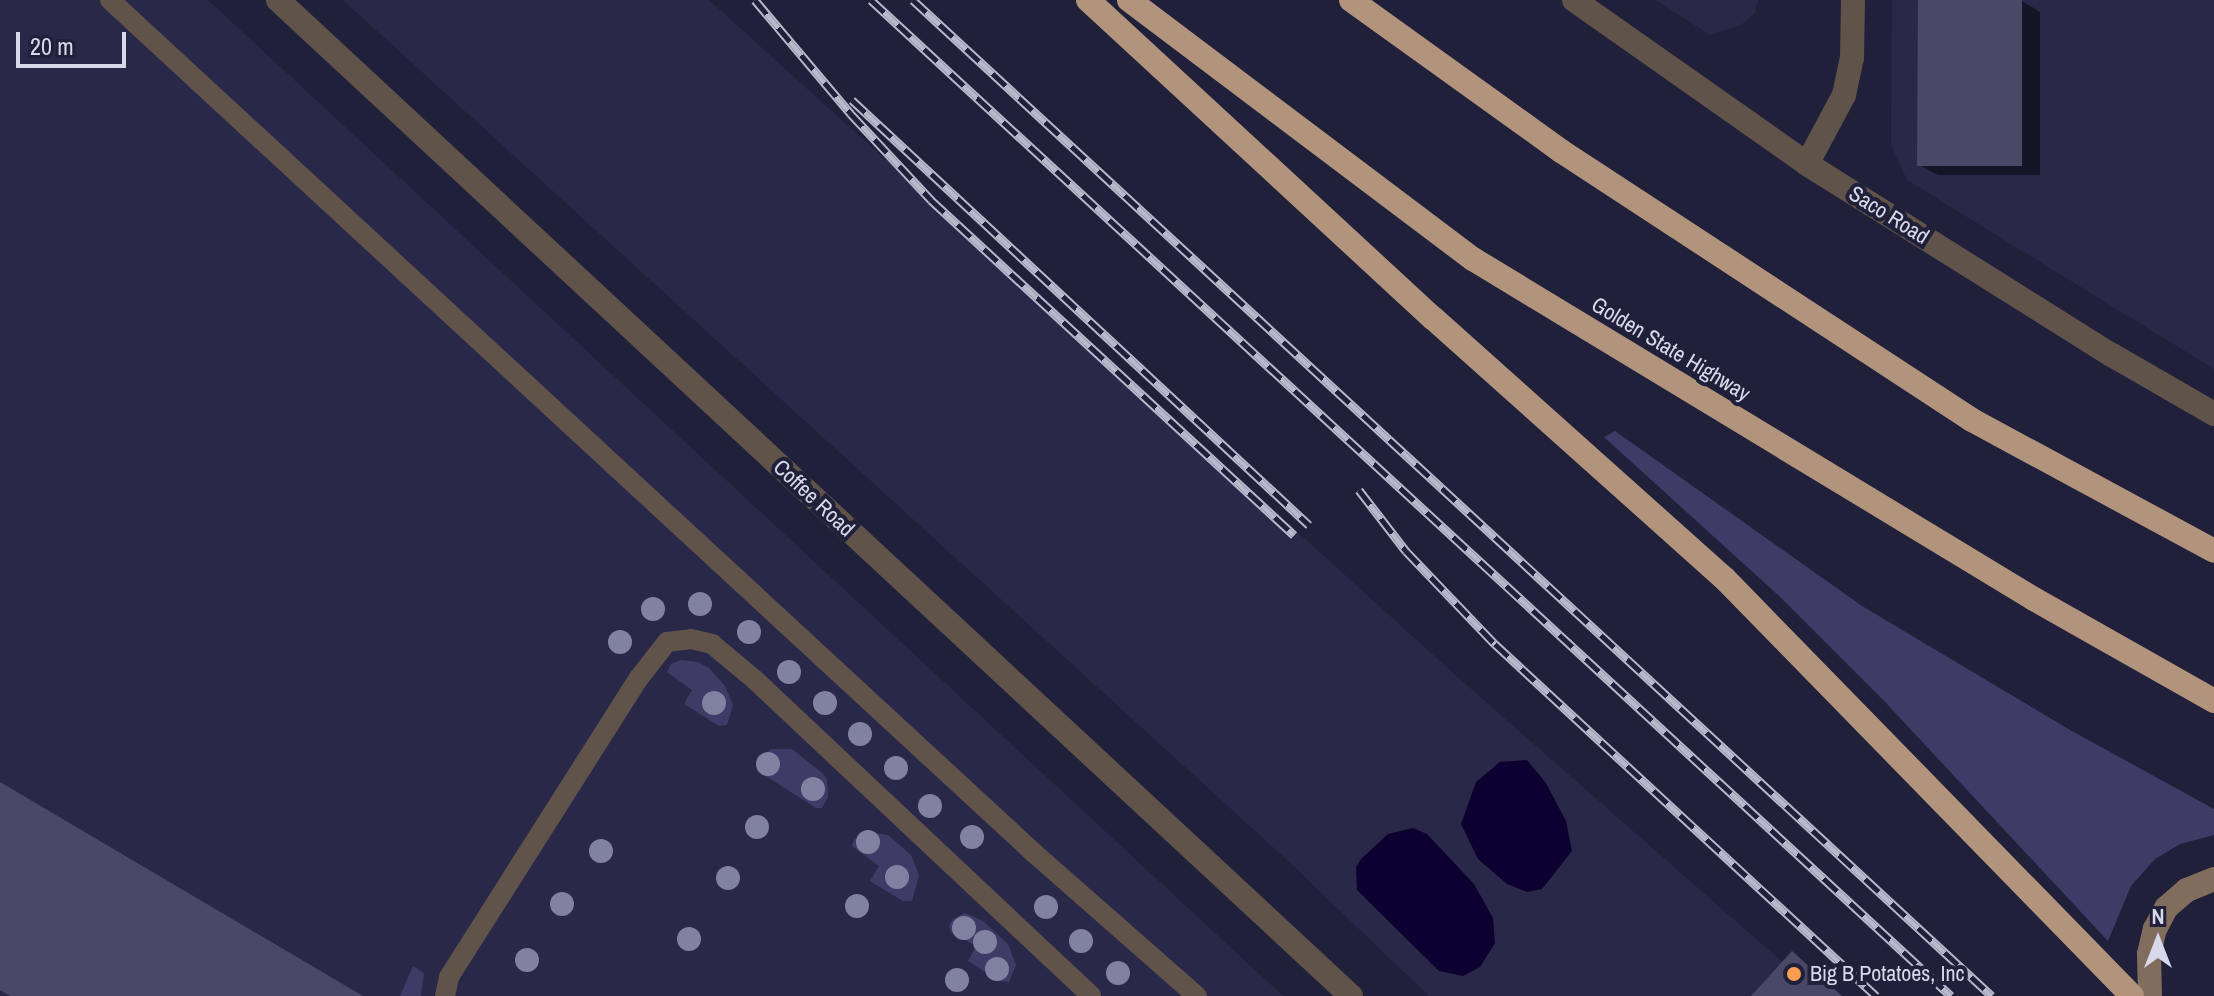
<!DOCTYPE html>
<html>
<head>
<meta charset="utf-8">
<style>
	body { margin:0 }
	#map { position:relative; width:2214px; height:996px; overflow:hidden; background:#21203b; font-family:"Archivo Narrow",sans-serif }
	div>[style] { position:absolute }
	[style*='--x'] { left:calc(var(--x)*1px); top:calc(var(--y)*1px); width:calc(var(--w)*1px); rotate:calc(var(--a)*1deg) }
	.built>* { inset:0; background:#2a2849 }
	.green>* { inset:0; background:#3e3c67 }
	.water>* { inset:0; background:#0d0131 }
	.shadow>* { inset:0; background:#0007 }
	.building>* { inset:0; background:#494866 }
	.lane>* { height:20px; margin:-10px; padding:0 10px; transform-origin:10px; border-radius:10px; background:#5f534a }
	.street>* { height:24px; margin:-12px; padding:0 12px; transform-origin:12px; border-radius:12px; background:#5f534a }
	.secondary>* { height:24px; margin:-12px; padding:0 12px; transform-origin:12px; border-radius:12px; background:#816d5e }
	.highway>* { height:24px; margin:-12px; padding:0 12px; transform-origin:12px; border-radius:12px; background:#b2937c }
	.rail>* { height:9px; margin-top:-4.5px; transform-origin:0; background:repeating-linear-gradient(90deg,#21203b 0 18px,#b7b8cc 0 36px); box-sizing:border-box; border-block:2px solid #b7b8cc }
	.trees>* { width:24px; height:24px; margin:-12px; border-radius:50%; background:#8181a1 }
	.dots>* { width:22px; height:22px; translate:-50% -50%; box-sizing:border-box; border:4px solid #21203b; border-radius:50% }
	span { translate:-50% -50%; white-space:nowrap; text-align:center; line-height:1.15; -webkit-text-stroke:8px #21203b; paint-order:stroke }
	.street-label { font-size:22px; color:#d7d8ea }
	.poi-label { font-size:22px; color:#d7d8ea }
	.left { translate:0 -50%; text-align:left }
	.north { position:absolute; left:2118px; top:900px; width:80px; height:80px; -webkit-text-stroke:6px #21203b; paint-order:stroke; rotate:0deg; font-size:22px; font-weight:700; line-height:32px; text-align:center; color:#d7d8ea }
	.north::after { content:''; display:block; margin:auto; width:28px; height:36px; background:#d7d8ea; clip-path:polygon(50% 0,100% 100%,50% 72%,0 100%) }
	.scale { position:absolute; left:16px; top:32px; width:110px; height:36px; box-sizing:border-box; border:4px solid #d7d8ea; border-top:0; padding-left:10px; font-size:24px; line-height:28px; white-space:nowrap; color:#d7d8ea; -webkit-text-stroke:6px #21203b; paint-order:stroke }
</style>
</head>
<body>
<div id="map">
	<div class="built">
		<i style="clip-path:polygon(0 0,208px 0,1283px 996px,0 996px)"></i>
		<i style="clip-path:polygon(343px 0,709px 0,1462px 681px,1821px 996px,1429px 996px,1286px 859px)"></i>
		<i style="clip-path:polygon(1656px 0,1758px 0,1755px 13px,1741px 25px,1710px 35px)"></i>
		<i style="clip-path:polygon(1892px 0,2214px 0,2214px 369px,1907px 180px,1891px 145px)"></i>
	</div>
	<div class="green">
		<i style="clip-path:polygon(1615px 431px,1862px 606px,2070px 730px,2214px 809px,2214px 835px,2180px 844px,2155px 859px,2131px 886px,2108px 941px,1887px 704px,1778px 595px,1604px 437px)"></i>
		<i style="clip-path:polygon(681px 660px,698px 662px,709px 668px,725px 686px,733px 705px,727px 725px,719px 726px,684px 704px,692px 690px,667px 672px,671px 664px)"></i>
		<i style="clip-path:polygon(771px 749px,792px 749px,822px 773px,827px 779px,828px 797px,822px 808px,816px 808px,758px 771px,757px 762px)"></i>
		<i style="clip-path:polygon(865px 832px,888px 835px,911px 855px,919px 875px,912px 901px,903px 901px,870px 881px,879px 866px,852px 846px,854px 840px)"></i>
		<i style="clip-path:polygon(965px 913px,983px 921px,1008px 944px,1016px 965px,1009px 982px,999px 981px,968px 961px,976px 946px,951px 932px,949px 926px,953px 919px)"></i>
		<i style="clip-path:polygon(413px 966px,424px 973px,421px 996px,400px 996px)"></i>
	</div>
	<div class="water">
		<i style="clip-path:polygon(1527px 760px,1546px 783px,1566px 821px,1572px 851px,1542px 889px,1527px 892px,1507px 884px,1478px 859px,1461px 824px,1476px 782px,1500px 762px)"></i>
		<i style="clip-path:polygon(1413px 828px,1427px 834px,1474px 884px,1493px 918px,1495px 943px,1480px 967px,1463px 976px,1439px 971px,1357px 890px,1356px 867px,1361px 859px,1388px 834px)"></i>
	</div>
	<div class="shadow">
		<i style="clip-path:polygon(2022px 1px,2040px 12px,2040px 175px,1938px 175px,1919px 165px)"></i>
	</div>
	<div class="building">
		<i style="clip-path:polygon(1918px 0,2022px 0,2022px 166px,1917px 166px)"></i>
		<i style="clip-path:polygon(0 782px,363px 996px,10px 996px,0 990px)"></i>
		<i style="clip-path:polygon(1792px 951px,1842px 996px,1751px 996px)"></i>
	</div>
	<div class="lane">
		<i style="--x:110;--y:0;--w:1258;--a:42.71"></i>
		<i style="--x:1034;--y:853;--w:217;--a:41.3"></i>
		<i style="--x:445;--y:996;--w:19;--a:-78"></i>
		<i style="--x:449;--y:977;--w:354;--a:-57.6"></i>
		<i style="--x:639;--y:678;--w:46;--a:-52.1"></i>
		<i style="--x:667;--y:642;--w:24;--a:-7"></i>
		<i style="--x:691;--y:639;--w:22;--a:13"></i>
		<i style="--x:712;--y:644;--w:56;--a:39.9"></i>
		<i style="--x:755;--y:680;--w:461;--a:43.2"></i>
	</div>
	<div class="street">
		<i style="--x:278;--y:0;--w:1464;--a:42.87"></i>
		<i style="--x:1574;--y:0;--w:285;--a:35.1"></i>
		<i style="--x:1807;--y:164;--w:360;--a:32.1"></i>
		<i style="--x:2112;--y:355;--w:118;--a:30"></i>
		<i style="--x:1807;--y:164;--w:78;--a:-61.8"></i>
		<i style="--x:1844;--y:95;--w:38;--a:-78"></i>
		<i style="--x:1852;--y:58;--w:58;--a:-89"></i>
	</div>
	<div class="secondary">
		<i style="--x:2150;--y:996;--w:42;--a:-91.4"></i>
		<i style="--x:2149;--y:954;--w:26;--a:-77"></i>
		<i style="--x:2155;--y:929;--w:24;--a:-62"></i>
		<i style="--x:2166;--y:908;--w:28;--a:-41"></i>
		<i style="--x:2187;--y:890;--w:29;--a:-22"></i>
	</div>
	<div class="highway">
		<i style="--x:1088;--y:0;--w:469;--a:42.7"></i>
		<i style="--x:1433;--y:318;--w:390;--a:41.8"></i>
		<i style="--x:1724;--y:578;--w:584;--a:45.69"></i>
		<i style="--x:1129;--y:0;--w:431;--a:37"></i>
		<i style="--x:1473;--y:259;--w:656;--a:31.22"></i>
		<i style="--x:2034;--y:599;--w:207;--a:29.5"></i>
		<i style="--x:1351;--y:0;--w:259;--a:35.7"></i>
		<i style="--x:1561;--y:151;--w:491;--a:33.2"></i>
		<i style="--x:1972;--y:420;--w:275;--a:28.4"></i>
	</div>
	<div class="rail">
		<i style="--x:755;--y:0;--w:148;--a:49.9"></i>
		<i style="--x:850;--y:113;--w:119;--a:47"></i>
		<i style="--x:931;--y:200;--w:494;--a:42.7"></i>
		<i style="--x:871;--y:0;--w:1469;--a:42.68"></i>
		<i style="--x:913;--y:0;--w:1468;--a:42.71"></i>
		<i style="--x:852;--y:100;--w:624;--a:42.92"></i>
		<i style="--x:1359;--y:490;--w:77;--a:52.4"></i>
		<i style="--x:1406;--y:551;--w:129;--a:46.3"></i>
		<i style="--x:1495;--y:644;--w:519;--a:42.73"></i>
	</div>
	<div class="trees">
		<i style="left:700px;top:604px"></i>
		<i style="left:653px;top:609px"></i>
		<i style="left:749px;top:632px"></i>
		<i style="left:620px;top:642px"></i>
		<i style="left:789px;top:672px"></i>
		<i style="left:714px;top:703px"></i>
		<i style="left:825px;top:703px"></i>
		<i style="left:860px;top:734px"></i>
		<i style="left:768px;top:764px"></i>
		<i style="left:896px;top:768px"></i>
		<i style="left:813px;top:789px"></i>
		<i style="left:930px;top:806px"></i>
		<i style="left:757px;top:827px"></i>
		<i style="left:972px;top:837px"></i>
		<i style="left:868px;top:842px"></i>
		<i style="left:601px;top:851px"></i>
		<i style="left:897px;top:877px"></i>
		<i style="left:728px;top:878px"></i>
		<i style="left:562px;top:904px"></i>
		<i style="left:857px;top:906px"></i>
		<i style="left:1046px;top:907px"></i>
		<i style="left:964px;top:928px"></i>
		<i style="left:689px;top:939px"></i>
		<i style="left:1081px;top:941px"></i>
		<i style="left:985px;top:942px"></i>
		<i style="left:527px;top:960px"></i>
		<i style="left:997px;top:969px"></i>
		<i style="left:1118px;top:973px"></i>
		<i style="left:957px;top:980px"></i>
	</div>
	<div class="dots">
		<i style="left:1794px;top:974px;background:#fb9e51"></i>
	</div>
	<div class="street-label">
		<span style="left:1889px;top:215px;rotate:32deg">Saco Road</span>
		<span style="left:1671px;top:349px;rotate:31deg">Golden State Highway</span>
		<span style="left:814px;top:498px;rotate:43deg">Coffee Road</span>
	</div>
	<div class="poi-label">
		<span class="left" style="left:1810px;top:974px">Big B Potatoes, Inc</span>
	</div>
	<div class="north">N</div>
	<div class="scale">20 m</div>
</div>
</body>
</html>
